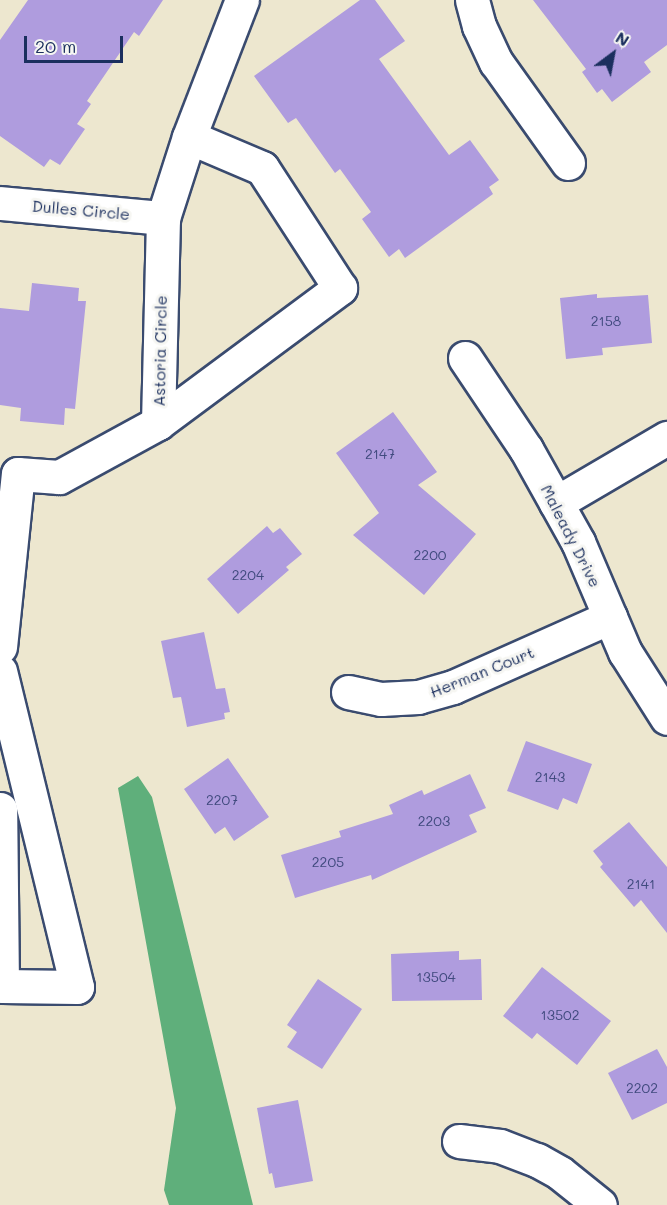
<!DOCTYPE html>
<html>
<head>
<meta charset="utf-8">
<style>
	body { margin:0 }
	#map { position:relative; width:667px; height:1205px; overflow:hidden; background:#ede7cf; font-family:Mali,sans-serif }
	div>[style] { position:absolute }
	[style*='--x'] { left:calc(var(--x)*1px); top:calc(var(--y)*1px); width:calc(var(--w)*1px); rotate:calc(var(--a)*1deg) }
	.forest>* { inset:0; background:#5faf7b }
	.building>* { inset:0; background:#af9cde }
	.roads { filter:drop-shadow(2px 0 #3a4b6f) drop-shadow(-2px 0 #3a4b6f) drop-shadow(0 2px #3a4b6f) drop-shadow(0 -2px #3a4b6f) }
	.minor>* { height:33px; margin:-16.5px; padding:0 16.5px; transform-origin:16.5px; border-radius:16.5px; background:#fff }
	span { translate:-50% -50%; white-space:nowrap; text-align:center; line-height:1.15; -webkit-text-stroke:6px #f6f6f2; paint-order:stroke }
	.number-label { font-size:14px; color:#404a7e }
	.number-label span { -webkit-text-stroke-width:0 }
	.street-label { font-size:16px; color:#1b2f5e }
	.north { position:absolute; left:583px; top:24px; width:60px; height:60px; -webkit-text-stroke:4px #f6f6f2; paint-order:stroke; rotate:32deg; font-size:16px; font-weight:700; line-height:24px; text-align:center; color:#1b2f5e }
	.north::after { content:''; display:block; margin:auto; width:21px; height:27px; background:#1b2f5e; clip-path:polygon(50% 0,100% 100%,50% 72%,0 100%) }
	.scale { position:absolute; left:24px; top:36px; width:99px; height:27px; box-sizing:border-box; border:3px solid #1b2f5e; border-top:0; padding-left:8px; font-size:18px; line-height:21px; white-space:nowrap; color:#1b2f5e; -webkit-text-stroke:4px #f6f6f2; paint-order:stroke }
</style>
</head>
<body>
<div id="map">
	<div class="forest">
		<i style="clip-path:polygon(138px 776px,152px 797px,253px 1205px,169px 1205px,164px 1190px,176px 1108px,118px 788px)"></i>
	</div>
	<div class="building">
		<i style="clip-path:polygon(28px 0,163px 0,139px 36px,134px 32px,87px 101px,91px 104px,77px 124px,85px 129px,60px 165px,50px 159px,44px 167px,0 136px,0 40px)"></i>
		<i style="clip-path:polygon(360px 0,375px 0,405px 41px,379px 59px,449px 155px,470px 140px,499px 180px,489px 187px,493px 194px,405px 258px,399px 249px,389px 257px,362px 219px,371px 212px,340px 169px,335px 173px,296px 118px,288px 123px,254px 76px)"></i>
		<i style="clip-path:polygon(533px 0,667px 0,667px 45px,644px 62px,651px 72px,612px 102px,602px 89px,597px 93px,582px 72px,586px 69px)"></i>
		<i style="clip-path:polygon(32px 283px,79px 288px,78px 301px,86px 301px,75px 409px,65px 408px,64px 425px,20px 421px,21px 408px,0 405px,0 308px,29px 311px)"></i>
		<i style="clip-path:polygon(597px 294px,597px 298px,648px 295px,652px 343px,602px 348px,603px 355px,566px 359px,560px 298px)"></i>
		<i style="clip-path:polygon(393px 412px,437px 472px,418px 485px,476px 534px,424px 595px,353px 535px,379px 513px,336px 453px)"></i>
		<i style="clip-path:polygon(267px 526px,273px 533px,280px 528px,302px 554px,286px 567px,289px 570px,238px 614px,207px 579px)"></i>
		<i style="clip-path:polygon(204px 632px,216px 689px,225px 688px,230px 712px,224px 713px,225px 719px,187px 727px,181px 697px,173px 698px,161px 641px)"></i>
		<i style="clip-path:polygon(526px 741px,592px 764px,577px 804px,563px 798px,558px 810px,507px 791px)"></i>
		<i style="clip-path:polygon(228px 758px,269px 817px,234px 841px,225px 827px,215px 834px,184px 789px)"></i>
		<i style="clip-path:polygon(470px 774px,486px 808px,469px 815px,477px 832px,372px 880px,371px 875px,295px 898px,281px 855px,341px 837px,339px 831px,393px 814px,389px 805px,422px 790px,424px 795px)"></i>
		<i style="clip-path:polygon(629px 822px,667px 867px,667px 933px,641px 900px,634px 907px,600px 867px,603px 864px,593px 851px)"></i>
		<i style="clip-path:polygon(459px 951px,459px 960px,481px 959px,482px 1000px,392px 1001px,391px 954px)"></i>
		<i style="clip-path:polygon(542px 967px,611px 1021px,577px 1065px,537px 1033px,532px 1039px,503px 1016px)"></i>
		<i style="clip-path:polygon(318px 979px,362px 1009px,322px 1069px,287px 1047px,297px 1032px,287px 1025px)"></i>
		<i style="clip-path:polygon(657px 1049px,667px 1067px,667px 1103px,632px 1120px,608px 1073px)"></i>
		<i style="clip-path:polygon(298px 1100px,313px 1181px,275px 1188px,272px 1173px,269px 1174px,257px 1108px)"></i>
	</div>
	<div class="roads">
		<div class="minor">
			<i style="--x:472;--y:0;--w:27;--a:75"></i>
			<i style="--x:479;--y:26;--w:40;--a:65"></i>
			<i style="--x:496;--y:62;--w:124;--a:54.5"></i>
			<i style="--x:0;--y:203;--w:164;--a:5.3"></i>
			<i style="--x:465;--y:358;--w:110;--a:56.2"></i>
			<i style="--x:526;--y:449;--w:107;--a:60.8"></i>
			<i style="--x:578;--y:542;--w:120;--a:66.9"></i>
			<i style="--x:625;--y:652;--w:78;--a:57.5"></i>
			<i style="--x:158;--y:423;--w:227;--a:-36.6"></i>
			<i style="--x:340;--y:288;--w:143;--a:-123"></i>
			<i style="--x:262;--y:168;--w:79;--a:-157"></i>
			<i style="--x:556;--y:503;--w:129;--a:-30.4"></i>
			<i style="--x:0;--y:647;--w:174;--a:-84.1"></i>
			<i style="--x:18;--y:474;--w:41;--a:4.2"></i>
			<i style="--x:59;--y:477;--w:113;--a:-28.6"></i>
			<i style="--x:158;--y:423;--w:205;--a:-88.6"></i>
			<i style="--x:163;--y:218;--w:85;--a:-72.2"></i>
			<i style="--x:189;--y:137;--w:147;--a:-68.9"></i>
			<i style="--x:0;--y:671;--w:325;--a:76.3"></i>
			<i style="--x:77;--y:987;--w:75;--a:-179.2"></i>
			<i style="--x:2;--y:986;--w:177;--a:-90.6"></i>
			<i style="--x:348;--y:692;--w:34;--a:12"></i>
			<i style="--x:381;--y:699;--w:37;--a:-3"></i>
			<i style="--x:418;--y:697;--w:36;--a:-16"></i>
			<i style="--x:453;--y:687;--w:172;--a:-24"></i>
			<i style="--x:459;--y:1141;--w:41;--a:7"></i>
			<i style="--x:500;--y:1146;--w:40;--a:21"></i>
			<i style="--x:537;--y:1160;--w:26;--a:29"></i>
			<i style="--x:560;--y:1173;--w:51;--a:38.7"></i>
		</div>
	</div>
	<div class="number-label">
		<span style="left:606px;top:321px">2158</span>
		<span style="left:380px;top:454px">2147</span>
		<span style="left:430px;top:555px">2200</span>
		<span style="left:248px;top:575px">2204</span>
		<span style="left:550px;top:777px">2143</span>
		<span style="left:222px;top:800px">2207</span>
		<span style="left:434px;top:821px">2203</span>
		<span style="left:328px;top:862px">2205</span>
		<span style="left:641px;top:884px">2141</span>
		<span style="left:436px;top:977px">13504</span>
		<span style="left:560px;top:1015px">13502</span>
		<span style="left:642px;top:1088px">2202</span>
	</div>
	<div class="street-label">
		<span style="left:81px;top:210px;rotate:5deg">Dulles Circle</span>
		<span style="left:160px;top:351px;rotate:-89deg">Astoria Circle</span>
		<span style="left:571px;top:536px;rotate:63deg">Maleady Drive</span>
		<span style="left:482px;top:672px;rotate:-22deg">Herman Court</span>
	</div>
	<div class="north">N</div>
	<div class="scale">20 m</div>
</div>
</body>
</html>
